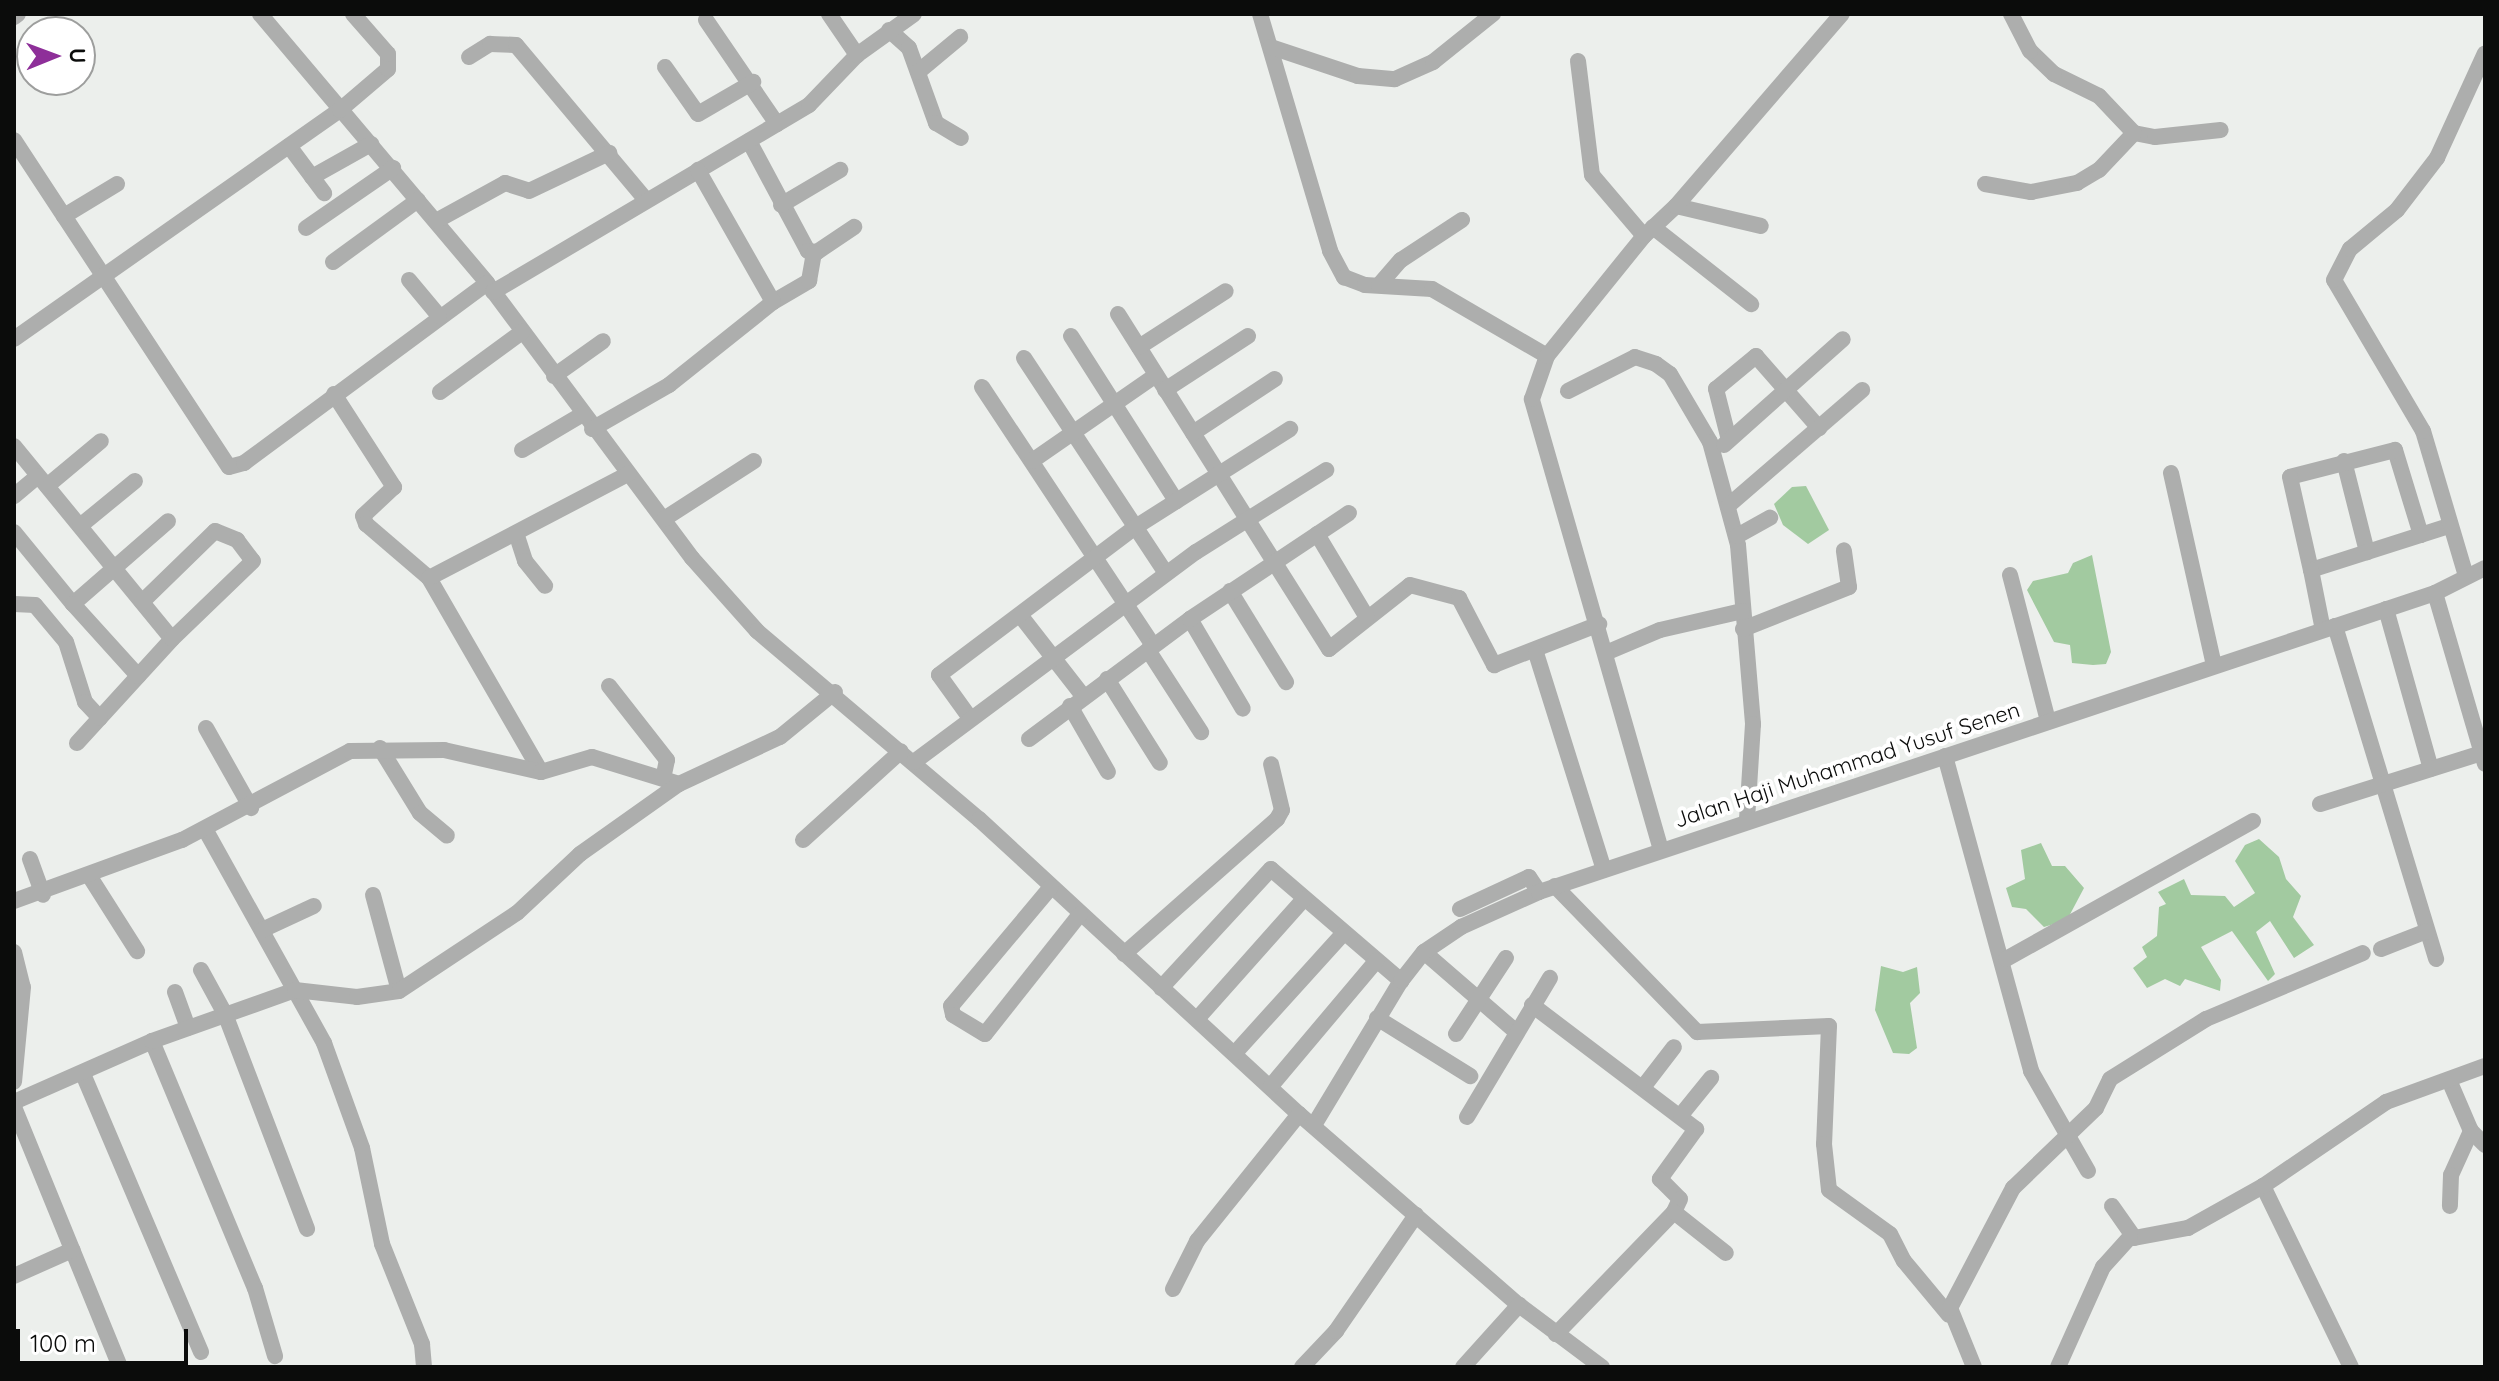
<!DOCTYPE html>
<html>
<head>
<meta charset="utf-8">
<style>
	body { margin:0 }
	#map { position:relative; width:2499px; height:1381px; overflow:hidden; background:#ecefec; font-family:Quicksand,sans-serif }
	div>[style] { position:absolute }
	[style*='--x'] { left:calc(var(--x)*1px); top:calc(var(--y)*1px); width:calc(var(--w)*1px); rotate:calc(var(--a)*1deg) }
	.water>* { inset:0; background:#a2caa0 }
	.minor>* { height:16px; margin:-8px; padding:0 8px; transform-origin:8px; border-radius:8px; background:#adaead }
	span { translate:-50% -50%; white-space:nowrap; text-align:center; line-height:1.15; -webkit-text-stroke:8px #fff; paint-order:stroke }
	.street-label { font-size:22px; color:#0b0c0b }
	.frame { position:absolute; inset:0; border:16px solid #0b0c0b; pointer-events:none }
	.north { position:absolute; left:16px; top:16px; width:80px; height:80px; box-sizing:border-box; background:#fff; border:2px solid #9d9e9d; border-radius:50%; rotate:89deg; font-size:22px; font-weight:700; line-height:32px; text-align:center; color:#0b0c0b }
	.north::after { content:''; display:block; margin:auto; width:28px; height:36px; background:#8e2f99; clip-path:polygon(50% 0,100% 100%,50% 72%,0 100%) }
	.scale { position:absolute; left:16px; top:1329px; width:172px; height:36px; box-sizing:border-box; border:4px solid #0b0c0b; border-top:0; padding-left:10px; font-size:24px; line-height:28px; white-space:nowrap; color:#0b0c0b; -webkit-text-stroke:6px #fff; paint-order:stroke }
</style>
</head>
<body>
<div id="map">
	<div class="water">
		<i style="clip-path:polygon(1806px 486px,1829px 530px,1808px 544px,1783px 525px,1774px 504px,1792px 487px)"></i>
		<i style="clip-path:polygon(2092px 555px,2111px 652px,2106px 664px,2093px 665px,2072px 663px,2070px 645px,2054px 642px,2027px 590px,2033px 581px,2068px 573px,2073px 563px)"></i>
		<i style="clip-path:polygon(2259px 839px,2279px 857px,2286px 879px,2301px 896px,2293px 917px,2314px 945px,2294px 958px,2270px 921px,2256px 932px,2275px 974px,2268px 981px,2232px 931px,2201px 947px,2221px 980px,2220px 991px,2185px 979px,2180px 986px,2165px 979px,2147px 988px,2133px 968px,2147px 957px,2142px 947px,2157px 936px,2159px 907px,2166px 904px,2158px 892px,2184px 879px,2191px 895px,2225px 896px,2234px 907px,2255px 893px,2235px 861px,2245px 845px)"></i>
		<i style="clip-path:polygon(2041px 843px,2052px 866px,2065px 866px,2084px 888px,2067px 920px,2044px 927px,2026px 909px,2012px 907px,2006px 888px,2025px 879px,2021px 850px)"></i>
		<i style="clip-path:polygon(1881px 966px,1903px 972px,1917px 967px,1920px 993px,1910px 1003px,1917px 1048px,1909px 1054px,1893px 1053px,1875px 1010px)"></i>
	</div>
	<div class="minor">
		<i style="--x:260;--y:14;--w:352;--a:49.8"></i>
		<i style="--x:487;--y:283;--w:343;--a:53.3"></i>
		<i style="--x:692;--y:558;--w:98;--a:48.3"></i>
		<i style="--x:757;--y:631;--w:291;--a:40.3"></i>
		<i style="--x:979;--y:819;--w:435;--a:42.7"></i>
		<i style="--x:1299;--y:1114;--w:291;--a:41"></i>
		<i style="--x:1519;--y:1305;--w:104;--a:36.8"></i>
		<i style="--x:829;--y:14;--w:50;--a:55.7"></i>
		<i style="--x:1260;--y:14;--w:247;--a:73.5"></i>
		<i style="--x:1330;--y:251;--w:30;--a:62"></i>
		<i style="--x:1344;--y:277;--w:22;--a:21"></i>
		<i style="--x:1365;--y:285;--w:67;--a:3.4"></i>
		<i style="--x:1432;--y:289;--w:133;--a:30.2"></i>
		<i style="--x:14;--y:17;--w:5;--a:-37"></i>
		<i style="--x:706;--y:20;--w:126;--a:55.7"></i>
		<i style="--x:889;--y:30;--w:27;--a:42"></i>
		<i style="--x:909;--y:48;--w:80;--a:70.2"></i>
		<i style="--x:936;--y:123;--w:29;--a:31"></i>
		<i style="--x:1271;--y:47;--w:92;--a:18.4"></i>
		<i style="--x:1358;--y:76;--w:37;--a:5"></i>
		<i style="--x:1395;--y:79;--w:42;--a:-24.1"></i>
		<i style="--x:1433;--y:62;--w:77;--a:-38.7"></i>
		<i style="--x:469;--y:57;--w:25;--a:-32"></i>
		<i style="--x:490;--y:44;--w:26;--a:2"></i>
		<i style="--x:516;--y:45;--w:202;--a:50"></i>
		<i style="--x:1578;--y:61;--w:115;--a:83"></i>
		<i style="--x:1592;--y:175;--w:80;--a:49.6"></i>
		<i style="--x:665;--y:67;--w:57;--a:54.9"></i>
		<i style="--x:698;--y:114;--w:64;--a:-30.2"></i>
		<i style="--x:918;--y:72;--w:55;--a:-39.8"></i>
		<i style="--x:2134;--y:133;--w:21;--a:11"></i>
		<i style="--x:2155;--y:137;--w:66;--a:-6.1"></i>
		<i style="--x:14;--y:140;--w:91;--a:56.7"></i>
		<i style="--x:749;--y:141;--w:125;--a:61.8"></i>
		<i style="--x:808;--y:251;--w:9;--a:6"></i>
		<i style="--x:817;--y:252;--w:45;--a:-34"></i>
		<i style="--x:289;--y:146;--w:59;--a:53.3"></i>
		<i style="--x:312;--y:177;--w:68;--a:-29.2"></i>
		<i style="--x:117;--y:184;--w:62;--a:148.9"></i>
		<i style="--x:64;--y:216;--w:300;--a:56.7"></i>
		<i style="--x:229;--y:467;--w:16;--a:-15"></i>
		<i style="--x:244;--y:463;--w:302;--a:-36.5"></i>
		<i style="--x:1985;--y:184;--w:47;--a:9.9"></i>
		<i style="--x:2031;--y:192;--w:47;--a:-11.1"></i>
		<i style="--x:2077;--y:183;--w:26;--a:-31"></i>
		<i style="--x:2099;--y:170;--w:51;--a:-46.6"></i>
		<i style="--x:2134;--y:133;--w:51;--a:-133.4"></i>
		<i style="--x:2099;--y:96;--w:50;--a:-153.9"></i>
		<i style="--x:2054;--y:74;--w:33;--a:-136"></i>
		<i style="--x:2030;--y:51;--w:42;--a:-117.2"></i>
		<i style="--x:781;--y:205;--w:69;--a:-30.7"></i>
		<i style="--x:1676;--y:206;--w:87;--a:13.2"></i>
		<i style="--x:436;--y:221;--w:79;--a:-28.8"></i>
		<i style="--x:505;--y:183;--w:25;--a:18"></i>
		<i style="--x:529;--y:191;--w:89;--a:-25.4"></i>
		<i style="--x:1653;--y:227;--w:125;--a:38.2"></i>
		<i style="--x:306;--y:228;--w:106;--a:-34.6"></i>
		<i style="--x:333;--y:262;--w:105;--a:-36.1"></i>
		<i style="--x:409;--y:280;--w:47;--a:50.2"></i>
		<i style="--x:1379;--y:285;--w:33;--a:-49"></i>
		<i style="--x:1401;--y:260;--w:73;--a:-33.3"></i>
		<i style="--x:493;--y:292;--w:367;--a:-30.6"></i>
		<i style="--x:809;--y:105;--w:69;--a:-46.2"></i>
		<i style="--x:857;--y:55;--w:70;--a:-35.7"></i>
		<i style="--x:773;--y:302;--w:42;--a:-30.3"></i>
		<i style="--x:809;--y:281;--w:28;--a:-80"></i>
		<i style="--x:1118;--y:314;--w:396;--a:57.8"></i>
		<i style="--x:1329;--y:649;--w:103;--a:-38.3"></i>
		<i style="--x:1410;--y:585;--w:51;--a:14.9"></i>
		<i style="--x:1459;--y:598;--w:76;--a:62.4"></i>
		<i style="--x:1494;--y:665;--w:113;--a:-21.3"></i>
		<i style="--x:1071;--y:336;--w:196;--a:57.5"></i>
		<i style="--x:14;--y:339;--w:398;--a:-35.1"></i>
		<i style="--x:340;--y:110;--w:63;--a:-40.5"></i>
		<i style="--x:388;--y:69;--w:15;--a:-90"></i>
		<i style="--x:388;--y:54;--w:53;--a:-131.2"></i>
		<i style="--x:1139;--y:347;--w:103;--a:-32.8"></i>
		<i style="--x:1024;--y:358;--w:258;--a:56.6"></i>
		<i style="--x:554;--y:376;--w:60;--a:-35.5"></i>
		<i style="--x:982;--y:387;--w:310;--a:56.5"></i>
		<i style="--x:1165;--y:390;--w:99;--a:-33"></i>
		<i style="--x:1568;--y:391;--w:75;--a:-26.9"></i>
		<i style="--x:1635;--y:357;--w:22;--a:18"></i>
		<i style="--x:1656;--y:364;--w:17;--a:36"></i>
		<i style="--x:1670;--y:374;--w:79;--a:59.5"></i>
		<i style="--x:1710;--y:442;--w:107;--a:74.8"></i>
		<i style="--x:1738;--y:545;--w:180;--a:85.2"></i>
		<i style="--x:1753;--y:724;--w:95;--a:93.6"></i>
		<i style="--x:440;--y:392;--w:102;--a:-36.2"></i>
		<i style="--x:334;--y:394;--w:111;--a:57.2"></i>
		<i style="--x:394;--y:487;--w:42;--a:136.9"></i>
		<i style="--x:363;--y:516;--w:9;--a:69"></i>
		<i style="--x:366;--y:524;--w:83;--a:40.6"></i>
		<i style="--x:429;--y:578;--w:224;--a:60"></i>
		<i style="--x:592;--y:429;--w:89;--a:-29.7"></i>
		<i style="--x:669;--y:385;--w:133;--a:-38.6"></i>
		<i style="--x:773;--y:302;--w:152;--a:-119.6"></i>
		<i style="--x:1193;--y:433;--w:98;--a:-33.4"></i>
		<i style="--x:1729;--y:440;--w:53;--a:-104.3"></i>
		<i style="--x:1716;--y:389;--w:52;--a:-39.5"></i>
		<i style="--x:1756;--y:356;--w:96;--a:48.8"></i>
		<i style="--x:1724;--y:445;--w:159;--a:-41.7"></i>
		<i style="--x:14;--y:446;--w:249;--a:50.7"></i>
		<i style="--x:172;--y:639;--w:141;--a:132.4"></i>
		<i style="--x:522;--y:450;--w:71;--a:-30.5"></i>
		<i style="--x:1032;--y:461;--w:151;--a:-34.7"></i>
		<i style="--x:2344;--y:461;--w:94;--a:75.8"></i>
		<i style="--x:2171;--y:473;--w:197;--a:77.4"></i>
		<i style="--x:47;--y:486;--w:70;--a:-39.8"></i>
		<i style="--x:14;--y:496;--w:31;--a:-40"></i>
		<i style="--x:1729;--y:505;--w:176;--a:-40.8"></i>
		<i style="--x:664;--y:519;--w:107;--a:-32.8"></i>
		<i style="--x:80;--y:526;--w:71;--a:-39.3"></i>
		<i style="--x:14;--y:532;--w:93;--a:50.7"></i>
		<i style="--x:73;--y:604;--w:126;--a:-41.1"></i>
		<i style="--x:1317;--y:534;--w:96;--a:59.1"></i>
		<i style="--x:2421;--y:535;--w:89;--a:-107"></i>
		<i style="--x:2395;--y:450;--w:108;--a:165.6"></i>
		<i style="--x:2290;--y:477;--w:95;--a:77.3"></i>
		<i style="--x:2311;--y:570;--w:145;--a:-17.7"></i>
		<i style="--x:517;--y:536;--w:26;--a:72"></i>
		<i style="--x:525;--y:561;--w:32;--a:51"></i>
		<i style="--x:1737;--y:536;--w:38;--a:-29"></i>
		<i style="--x:2311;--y:570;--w:61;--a:78.7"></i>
		<i style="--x:2010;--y:575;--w:151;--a:75.4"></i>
		<i style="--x:2466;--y:576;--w:151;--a:-106.5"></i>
		<i style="--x:2423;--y:431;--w:175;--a:-120.5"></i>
		<i style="--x:2334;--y:280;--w:35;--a:-63"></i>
		<i style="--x:2350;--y:249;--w:61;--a:-39.7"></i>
		<i style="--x:2397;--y:210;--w:66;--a:-52.4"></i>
		<i style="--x:2437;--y:158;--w:115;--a:-65.4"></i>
		<i style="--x:429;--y:578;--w:225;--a:-27.6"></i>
		<i style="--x:1230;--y:591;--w:107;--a:58.4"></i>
		<i style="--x:2435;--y:593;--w:178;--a:73.7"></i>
		<i style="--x:142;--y:602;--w:102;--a:-44.2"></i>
		<i style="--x:215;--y:531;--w:24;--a:22"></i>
		<i style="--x:237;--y:540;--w:26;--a:53"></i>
		<i style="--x:253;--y:561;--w:112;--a:136.1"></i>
		<i style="--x:14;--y:604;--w:21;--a:3"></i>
		<i style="--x:35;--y:605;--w:48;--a:50"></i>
		<i style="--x:66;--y:642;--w:63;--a:72.4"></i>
		<i style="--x:85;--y:702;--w:22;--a:47"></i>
		<i style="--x:73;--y:604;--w:97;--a:47.9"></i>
		<i style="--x:2386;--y:609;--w:166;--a:74.3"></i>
		<i style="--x:1020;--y:615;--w:103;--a:52.1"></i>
		<i style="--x:1190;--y:619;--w:104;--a:59.5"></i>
		<i style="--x:2335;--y:626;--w:348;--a:73.1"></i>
		<i style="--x:1743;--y:629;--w:114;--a:-21.6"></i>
		<i style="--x:1849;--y:587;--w:37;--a:-98"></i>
		<i style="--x:1148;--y:650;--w:98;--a:57.1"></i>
		<i style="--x:1608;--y:652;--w:56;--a:-22.9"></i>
		<i style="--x:1660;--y:630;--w:84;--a:-13"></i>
		<i style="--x:1536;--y:653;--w:227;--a:72.6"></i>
		<i style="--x:1107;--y:679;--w:99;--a:57.8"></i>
		<i style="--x:609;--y:686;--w:94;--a:51.9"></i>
		<i style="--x:667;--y:760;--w:19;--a:102"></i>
		<i style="--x:1070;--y:706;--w:76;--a:60.1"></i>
		<i style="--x:970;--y:718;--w:53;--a:-125.8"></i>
		<i style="--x:939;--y:675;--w:244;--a:-37"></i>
		<i style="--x:1134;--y:528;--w:185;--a:-32.4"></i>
		<i style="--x:206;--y:728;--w:92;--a:60.6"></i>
		<i style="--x:1029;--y:739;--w:201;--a:-36.7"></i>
		<i style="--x:1190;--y:619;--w:191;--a:-33.7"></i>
		<i style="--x:380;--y:748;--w:76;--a:58.4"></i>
		<i style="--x:420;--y:813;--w:35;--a:40"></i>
		<i style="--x:1945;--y:756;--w:327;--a:74.7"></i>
		<i style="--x:2031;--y:1071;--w:115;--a:60.3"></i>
		<i style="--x:914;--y:762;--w:352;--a:-36.7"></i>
		<i style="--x:1196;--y:552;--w:154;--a:-32.2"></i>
		<i style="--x:2320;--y:804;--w:170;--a:-17.5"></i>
		<i style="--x:205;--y:829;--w:245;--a:60.9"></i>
		<i style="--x:324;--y:1043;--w:112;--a:70.1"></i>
		<i style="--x:362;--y:1148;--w:98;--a:78.2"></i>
		<i style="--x:382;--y:1244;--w:108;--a:68.2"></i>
		<i style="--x:422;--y:1344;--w:23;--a:85"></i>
		<i style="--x:803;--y:840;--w:132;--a:-42.2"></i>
		<i style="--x:1661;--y:850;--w:469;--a:-106"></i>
		<i style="--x:1532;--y:399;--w:46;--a:-70.8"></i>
		<i style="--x:1547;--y:356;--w:154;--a:-51.1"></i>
		<i style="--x:1644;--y:236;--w:44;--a:-43.2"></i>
		<i style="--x:1676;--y:206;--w:254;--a:-49.2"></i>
		<i style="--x:30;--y:859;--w:38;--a:70"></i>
		<i style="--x:90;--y:877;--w:88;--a:57.6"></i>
		<i style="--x:1555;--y:886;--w:204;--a:45.8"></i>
		<i style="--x:1697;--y:1032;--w:132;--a:-2.6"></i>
		<i style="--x:1829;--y:1026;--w:118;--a:92.4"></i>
		<i style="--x:1824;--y:1144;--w:46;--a:83.8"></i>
		<i style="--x:1829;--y:1190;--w:75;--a:35.8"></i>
		<i style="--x:1890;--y:1234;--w:30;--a:63"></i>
		<i style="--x:1904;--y:1261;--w:70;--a:50.2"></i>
		<i style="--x:1051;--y:887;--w:155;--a:130"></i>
		<i style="--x:951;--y:1006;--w:9;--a:77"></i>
		<i style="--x:953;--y:1015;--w:37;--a:31"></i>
		<i style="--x:985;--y:1034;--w:153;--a:-51.6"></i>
		<i style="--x:373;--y:895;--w:99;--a:74.8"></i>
		<i style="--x:14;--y:901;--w:179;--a:-20"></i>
		<i style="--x:182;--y:840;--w:190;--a:-27.9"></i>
		<i style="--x:350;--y:751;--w:94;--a:-0.6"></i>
		<i style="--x:444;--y:750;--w:99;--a:12.8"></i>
		<i style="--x:541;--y:772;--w:53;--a:-16.4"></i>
		<i style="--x:592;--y:757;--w:91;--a:17.2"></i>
		<i style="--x:679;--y:784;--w:111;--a:-25"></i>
		<i style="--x:780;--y:737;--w:71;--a:-39.3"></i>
		<i style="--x:1460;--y:909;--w:76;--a:-24.9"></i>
		<i style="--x:1529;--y:877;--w:18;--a:56"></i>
		<i style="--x:262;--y:930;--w:57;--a:-24.8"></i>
		<i style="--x:2381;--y:949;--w:49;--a:-21.4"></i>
		<i style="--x:14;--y:952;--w:36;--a:76"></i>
		<i style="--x:23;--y:987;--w:95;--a:95.4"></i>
		<i style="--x:1424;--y:952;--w:119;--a:40.9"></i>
		<i style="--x:1124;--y:954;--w:204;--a:-41.4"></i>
		<i style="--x:1277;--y:819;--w:10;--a:-61"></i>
		<i style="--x:1282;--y:810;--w:47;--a:-103.4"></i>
		<i style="--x:2006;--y:959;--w:283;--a:-29.2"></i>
		<i style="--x:201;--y:970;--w:50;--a:61.4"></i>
		<i style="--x:225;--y:1014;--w:230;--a:69.1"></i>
		<i style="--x:1161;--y:988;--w:162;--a:-47.3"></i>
		<i style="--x:1271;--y:869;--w:172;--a:40.7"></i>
		<i style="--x:175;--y:992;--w:38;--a:70"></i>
		<i style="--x:1532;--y:1005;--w:206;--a:37.1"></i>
		<i style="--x:1696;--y:1129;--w:62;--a:125.8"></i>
		<i style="--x:1660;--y:1179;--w:28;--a:45"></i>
		<i style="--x:1680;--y:1199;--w:14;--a:115"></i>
		<i style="--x:1674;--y:1212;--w:170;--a:134"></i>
		<i style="--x:1377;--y:1018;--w:110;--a:31.9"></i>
		<i style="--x:1197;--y:1019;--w:161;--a:-48.3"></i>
		<i style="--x:1456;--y:1034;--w:91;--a:-56.7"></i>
		<i style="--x:152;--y:1041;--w:268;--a:67.4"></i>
		<i style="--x:255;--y:1288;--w:71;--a:73.6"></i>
		<i style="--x:1235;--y:1053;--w:161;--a:-47.8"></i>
		<i style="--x:83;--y:1074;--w:302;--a:67"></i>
		<i style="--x:2449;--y:1080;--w:56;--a:66.7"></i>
		<i style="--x:2471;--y:1131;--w:48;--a:114.4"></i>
		<i style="--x:2451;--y:1175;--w:31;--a:92"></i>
		<i style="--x:1644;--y:1086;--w:49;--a:-52.4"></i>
		<i style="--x:1270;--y:1087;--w:165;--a:-49.9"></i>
		<i style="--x:14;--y:1102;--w:151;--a:-23.8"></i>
		<i style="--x:152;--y:1041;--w:152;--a:-19.6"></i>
		<i style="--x:295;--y:990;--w:62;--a:6.4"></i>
		<i style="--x:357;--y:997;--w:42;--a:-8.1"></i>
		<i style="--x:399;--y:991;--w:141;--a:-33.5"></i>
		<i style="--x:517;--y:913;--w:86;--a:-43.1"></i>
		<i style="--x:580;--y:854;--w:121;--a:-35.3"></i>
		<i style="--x:14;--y:1107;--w:281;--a:67.8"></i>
		<i style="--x:1681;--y:1115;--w:48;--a:-51"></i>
		<i style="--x:1467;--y:1117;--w:162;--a:-59.2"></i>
		<i style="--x:1314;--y:1125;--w:168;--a:-58.9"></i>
		<i style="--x:1401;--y:981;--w:37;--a:-52"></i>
		<i style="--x:1424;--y:952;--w:45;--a:-34"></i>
		<i style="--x:1461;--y:927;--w:85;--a:-24.2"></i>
		<i style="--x:1539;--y:892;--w:945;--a:-18.45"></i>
		<i style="--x:2435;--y:593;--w:56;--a:-26.6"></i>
		<i style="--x:2471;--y:1131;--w:20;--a:45"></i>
		<i style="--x:2263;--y:1186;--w:201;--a:64.1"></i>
		<i style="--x:2112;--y:1206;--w:39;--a:55"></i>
		<i style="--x:2134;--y:1238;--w:55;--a:-10.5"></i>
		<i style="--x:2188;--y:1228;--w:86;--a:-29.2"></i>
		<i style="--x:2263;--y:1186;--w:149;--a:-34.3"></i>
		<i style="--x:2386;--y:1102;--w:105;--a:-20"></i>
		<i style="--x:1674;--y:1212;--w:66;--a:38.3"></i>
		<i style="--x:14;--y:1276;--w:64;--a:-24.1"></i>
		<i style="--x:1173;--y:1289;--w:54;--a:-63.4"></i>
		<i style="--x:1197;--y:1241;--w:163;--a:-51.2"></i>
		<i style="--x:1302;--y:1367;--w:50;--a:-46.6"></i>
		<i style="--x:1336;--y:1331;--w:141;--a:-55.4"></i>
		<i style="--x:1463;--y:1367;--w:84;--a:-47.9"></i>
		<i style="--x:1974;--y:1367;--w:64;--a:-112.1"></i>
		<i style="--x:1950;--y:1308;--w:136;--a:-62.3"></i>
		<i style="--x:2013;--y:1188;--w:115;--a:-43.9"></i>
		<i style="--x:2096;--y:1108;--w:32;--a:-64"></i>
		<i style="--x:2110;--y:1079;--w:113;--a:-32"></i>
		<i style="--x:2206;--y:1019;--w:170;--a:-22.8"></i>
		<i style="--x:2058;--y:1367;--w:110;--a:-65.8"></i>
		<i style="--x:2103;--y:1267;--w:40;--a:-48"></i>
	</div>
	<div class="street-label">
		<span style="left:1847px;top:765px;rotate:-18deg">Jalan Haji Muhammad Yusuf Senen</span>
	</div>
	<div class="frame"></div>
	<div class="north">U</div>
	<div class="scale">100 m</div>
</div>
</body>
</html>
